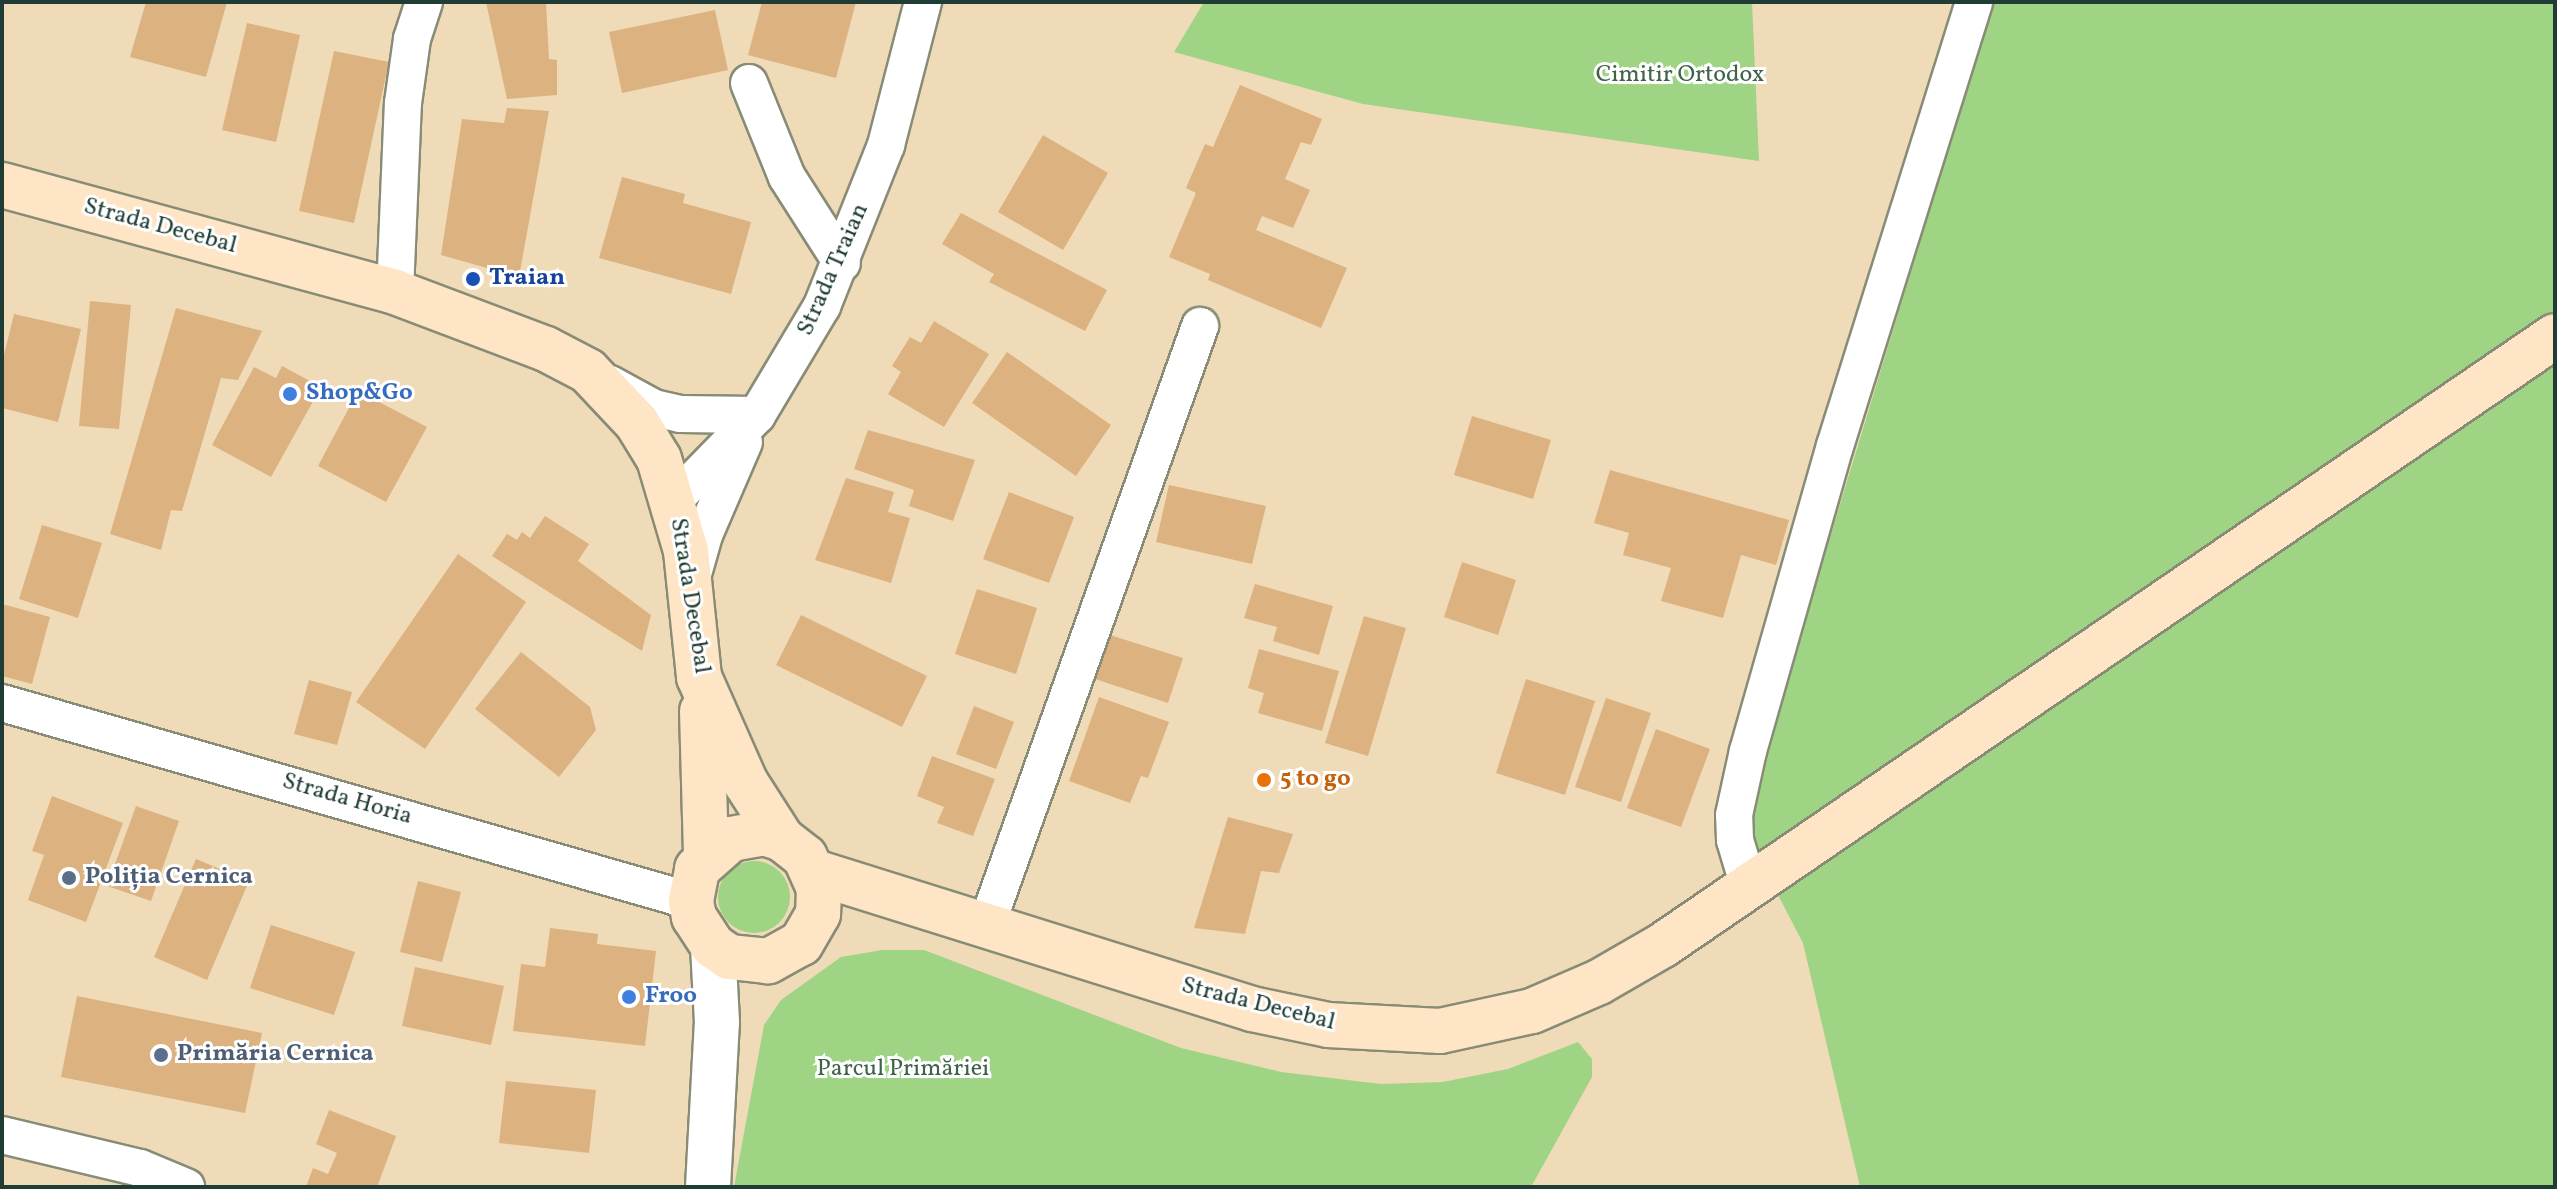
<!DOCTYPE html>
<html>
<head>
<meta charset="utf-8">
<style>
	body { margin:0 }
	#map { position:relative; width:2557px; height:1189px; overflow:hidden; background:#f0dbb9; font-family:Vollkorn,serif }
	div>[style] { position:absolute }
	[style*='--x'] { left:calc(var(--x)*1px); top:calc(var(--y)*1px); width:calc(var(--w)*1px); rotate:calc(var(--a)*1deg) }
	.green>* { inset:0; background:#9fd485 }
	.round { border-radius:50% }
	.building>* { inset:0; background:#dbb280 }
	.roads { filter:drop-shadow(2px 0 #888c76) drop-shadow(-2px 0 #888c76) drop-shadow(0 2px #888c76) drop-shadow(0 -2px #888c76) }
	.minor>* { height:36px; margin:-18px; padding:0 18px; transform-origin:18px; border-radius:18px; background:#fff }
	.tertiary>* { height:44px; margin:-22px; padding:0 22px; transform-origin:22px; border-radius:22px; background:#fff }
	.secondary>* { height:44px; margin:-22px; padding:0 22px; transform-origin:22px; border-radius:22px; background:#fde5c5 }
	.dots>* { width:22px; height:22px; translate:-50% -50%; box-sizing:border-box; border:4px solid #fff; border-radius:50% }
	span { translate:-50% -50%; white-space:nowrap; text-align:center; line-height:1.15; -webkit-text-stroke:6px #fff; paint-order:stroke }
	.park-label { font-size:24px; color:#3f6348 }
	.street-label { font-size:24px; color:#1f3d34 }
	.transit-label { font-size:24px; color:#164399; font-weight:700 }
	.left { translate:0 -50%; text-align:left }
	.shop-label { font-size:24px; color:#366cbe; font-weight:700 }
	.food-label { font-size:24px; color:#c56008; font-weight:700 }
	.service-label { font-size:24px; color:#4e5e75; font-weight:700 }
	.frame { position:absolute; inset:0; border:4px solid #1f3d34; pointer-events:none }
</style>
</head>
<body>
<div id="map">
	<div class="green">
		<i style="clip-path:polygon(1204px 2px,1752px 2px,1759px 161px,1363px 104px,1174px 52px)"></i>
		<i style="clip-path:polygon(1993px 2px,2555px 2px,2555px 1187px,1860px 1187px,1803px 943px,1742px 826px)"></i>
		<i class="round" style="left:718px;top:861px;width:72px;height:72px"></i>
		<i style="clip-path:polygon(882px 950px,924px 950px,1181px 1048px,1281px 1072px,1381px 1084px,1443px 1082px,1508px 1069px,1578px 1042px,1592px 1059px,1592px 1077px,1531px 1187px,734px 1187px,764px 1025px,781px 1000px,841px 957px)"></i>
	</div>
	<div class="building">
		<i style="clip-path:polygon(146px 2px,227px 2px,206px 77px,130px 57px)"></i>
		<i style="clip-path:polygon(486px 2px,546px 2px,549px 59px,557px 60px,557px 95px,507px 99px)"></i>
		<i style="clip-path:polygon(762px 2px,856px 2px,836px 78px,748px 55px)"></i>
		<i style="clip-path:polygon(715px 10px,728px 70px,622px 93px,609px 32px)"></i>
		<i style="clip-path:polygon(247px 23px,300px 35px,276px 142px,222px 130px)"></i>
		<i style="clip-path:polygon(334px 51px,389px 62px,354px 223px,299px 211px)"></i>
		<i style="clip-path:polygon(1240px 85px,1322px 119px,1311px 145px,1301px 142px,1285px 179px,1310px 190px,1293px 228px,1262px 216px,1256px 230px,1347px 268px,1321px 328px,1208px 280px,1210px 274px,1169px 257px,1196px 193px,1186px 188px,1205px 144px,1213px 147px)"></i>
		<i style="clip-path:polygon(507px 108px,549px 111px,519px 277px,441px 255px,462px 119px,504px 123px)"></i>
		<i style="clip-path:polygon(1043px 135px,1108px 173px,1063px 250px,998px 212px)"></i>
		<i style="clip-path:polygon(622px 177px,685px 194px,683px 203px,751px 222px,731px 294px,599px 258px)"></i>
		<i style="clip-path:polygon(961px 213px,1107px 290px,1085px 331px,989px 282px,994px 274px,942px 244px)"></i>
		<i style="clip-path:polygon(90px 301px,131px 305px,119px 429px,79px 426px)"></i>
		<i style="clip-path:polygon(176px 308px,262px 331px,238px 380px,221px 378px,182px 511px,171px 510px,161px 550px,110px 534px)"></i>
		<i style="clip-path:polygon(14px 314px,81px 329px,58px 422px,2px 408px,2px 363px)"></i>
		<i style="clip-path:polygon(934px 321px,989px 354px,944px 427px,888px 394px,901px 372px,892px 366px,910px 337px,921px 343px)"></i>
		<i style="clip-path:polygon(1007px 352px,1111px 425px,1076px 476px,972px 403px)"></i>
		<i style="clip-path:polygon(282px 366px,321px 387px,271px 477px,212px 445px,254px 367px,276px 378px)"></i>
		<i style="clip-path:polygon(358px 391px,427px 427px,386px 502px,318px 466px)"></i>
		<i style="clip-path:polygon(1472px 416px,1551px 440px,1533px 499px,1454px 475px)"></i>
		<i style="clip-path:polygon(868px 430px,975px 460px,953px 521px,909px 506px,914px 490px,854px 469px)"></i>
		<i style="clip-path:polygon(1610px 470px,1789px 520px,1776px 565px,1741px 555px,1723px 618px,1661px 601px,1671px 568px,1623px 555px,1629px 533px,1594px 523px)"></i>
		<i style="clip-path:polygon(846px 478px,894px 492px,888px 512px,910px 518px,891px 583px,815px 560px)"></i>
		<i style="clip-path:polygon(1169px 485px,1266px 506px,1252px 564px,1156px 542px)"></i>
		<i style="clip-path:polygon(1009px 492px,1074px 517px,1049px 583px,983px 559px)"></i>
		<i style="clip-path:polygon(545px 516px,589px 544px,578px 561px,651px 615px,642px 651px,492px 556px,507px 534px,517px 540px,522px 532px,530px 538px)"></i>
		<i style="clip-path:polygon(42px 525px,102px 543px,78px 618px,19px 599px)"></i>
		<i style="clip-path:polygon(458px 554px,526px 602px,425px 749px,356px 702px)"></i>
		<i style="clip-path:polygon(1462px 562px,1516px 580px,1498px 635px,1444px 617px)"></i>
		<i style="clip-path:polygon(1255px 584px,1333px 606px,1319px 655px,1273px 641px,1277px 627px,1244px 618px)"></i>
		<i style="clip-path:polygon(977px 589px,1037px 608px,1016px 674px,955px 654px)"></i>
		<i style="clip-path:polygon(2px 604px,50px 617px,32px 684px,2px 676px)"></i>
		<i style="clip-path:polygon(801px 615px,927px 676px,902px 727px,776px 665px)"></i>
		<i style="clip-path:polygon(1364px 616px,1406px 628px,1368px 756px,1325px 743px)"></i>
		<i style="clip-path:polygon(1110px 635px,1183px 658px,1168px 703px,1095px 679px)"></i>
		<i style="clip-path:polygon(1259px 649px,1339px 671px,1322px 731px,1258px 713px,1264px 693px,1248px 688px)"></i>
		<i style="clip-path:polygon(521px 652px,590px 707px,596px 730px,559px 777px,475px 709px)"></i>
		<i style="clip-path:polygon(1526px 679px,1595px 701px,1565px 795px,1496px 773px)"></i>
		<i style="clip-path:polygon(309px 680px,352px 692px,337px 745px,294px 734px)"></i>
		<i style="clip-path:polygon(1099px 697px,1169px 722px,1148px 778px,1141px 776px,1130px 803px,1069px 781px)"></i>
		<i style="clip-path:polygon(1606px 698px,1651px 713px,1621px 802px,1575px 787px)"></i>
		<i style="clip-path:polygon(974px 706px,1014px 722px,996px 769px,956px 754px)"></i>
		<i style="clip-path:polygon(1656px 729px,1710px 749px,1681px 827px,1627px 808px)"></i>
		<i style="clip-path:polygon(932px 756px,995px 779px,973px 836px,937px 823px,944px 807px,917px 796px)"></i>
		<i style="clip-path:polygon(52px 796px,123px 823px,86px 922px,28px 900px,44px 855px,32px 851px)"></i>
		<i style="clip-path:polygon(136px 806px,179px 821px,151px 901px,107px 886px)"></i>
		<i style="clip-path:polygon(1228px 817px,1293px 834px,1279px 873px,1261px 871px,1245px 934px,1194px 928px)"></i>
		<i style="clip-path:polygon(196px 859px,249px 881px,207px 980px,154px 957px)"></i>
		<i style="clip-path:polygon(418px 881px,461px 892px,442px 962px,400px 952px)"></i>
		<i style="clip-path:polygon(271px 925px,355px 952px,334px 1015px,250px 988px)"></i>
		<i style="clip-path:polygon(550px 928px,598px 934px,597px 944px,656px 951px,645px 1046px,513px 1031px,521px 964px,545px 967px)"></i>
		<i style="clip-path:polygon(415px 967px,504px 986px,491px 1045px,402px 1026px)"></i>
		<i style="clip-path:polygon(77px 996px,262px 1033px,245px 1113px,61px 1077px)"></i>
		<i style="clip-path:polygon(506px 1081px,596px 1090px,589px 1153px,499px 1143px)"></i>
		<i style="clip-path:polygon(329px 1110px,396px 1136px,377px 1187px,306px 1187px,313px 1168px,328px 1174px,337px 1153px,316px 1144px)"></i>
	</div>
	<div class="roads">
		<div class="minor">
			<i style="--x:749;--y:83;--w:101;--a:68"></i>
			<i style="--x:787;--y:177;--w:102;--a:57.4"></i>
			<i style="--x:395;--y:292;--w:189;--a:-87.6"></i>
			<i style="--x:403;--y:103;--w:65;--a:-82"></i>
			<i style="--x:412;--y:39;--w:39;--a:-72"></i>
			<i style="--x:610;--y:384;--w:50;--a:28.6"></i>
			<i style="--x:654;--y:408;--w:27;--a:13"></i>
			<i style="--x:680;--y:414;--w:77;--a:0.7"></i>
			<i style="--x:674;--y:500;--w:119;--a:-45.7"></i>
			<i style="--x:757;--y:415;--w:127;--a:-59.2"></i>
			<i style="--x:822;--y:306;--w:173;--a:-68.3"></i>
			<i style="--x:886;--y:145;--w:148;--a:-75.5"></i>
			<i style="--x:691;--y:581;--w:48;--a:-74.2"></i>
			<i style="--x:704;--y:535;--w:101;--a:-66.7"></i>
			<i style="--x:2;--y:703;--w:717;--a:16.03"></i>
			<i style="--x:1749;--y:887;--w:49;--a:-106.6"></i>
			<i style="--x:1735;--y:840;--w:25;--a:-92"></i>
			<i style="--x:1734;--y:815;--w:66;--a:-77.7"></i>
			<i style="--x:1748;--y:751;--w:317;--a:-74.1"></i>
			<i style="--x:1835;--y:446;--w:465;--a:-72.6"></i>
			<i style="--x:987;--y:924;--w:635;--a:-70.39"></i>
			<i style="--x:2;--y:1135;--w:142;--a:13.4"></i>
			<i style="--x:140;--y:1168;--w:50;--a:22.4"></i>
		</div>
		<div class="tertiary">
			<i style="--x:708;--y:1187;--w:165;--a:-86.9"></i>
			<i style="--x:717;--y:1022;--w:76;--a:-93"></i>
		</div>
		<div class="secondary">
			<i style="--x:2;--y:185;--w:407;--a:15.2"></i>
			<i style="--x:395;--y:292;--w:161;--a:20.7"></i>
			<i style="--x:546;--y:349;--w:47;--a:27.6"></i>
			<i style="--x:588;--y:371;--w:71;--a:46.7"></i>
			<i style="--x:637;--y:423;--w:42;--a:58.6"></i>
			<i style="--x:659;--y:459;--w:96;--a:73.6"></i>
			<i style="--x:686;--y:551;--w:127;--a:84.1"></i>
			<i style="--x:699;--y:677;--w:116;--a:66.1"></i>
			<i style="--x:746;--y:783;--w:67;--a:57.3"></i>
			<i style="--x:782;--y:839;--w:29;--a:38"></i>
			<i style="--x:805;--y:857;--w:34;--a:66"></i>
			<i style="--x:819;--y:888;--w:26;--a:92"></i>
			<i style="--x:818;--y:914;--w:34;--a:120"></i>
			<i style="--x:801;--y:943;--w:38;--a:151"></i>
			<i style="--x:768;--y:961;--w:39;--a:-174"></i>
			<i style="--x:729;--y:957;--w:19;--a:-145"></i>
			<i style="--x:713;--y:946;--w:35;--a:-123"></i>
			<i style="--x:694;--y:917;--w:16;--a:-101"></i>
			<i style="--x:691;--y:901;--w:33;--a:-79"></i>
			<i style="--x:697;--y:869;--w:45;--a:-41.4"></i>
			<i style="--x:731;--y:839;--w:34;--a:-10"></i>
			<i style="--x:764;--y:833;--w:19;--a:18"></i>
			<i style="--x:702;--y:711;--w:146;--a:88.4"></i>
			<i style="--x:815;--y:872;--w:458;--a:17.4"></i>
			<i style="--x:1252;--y:1009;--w:78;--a:11.9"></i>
			<i style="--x:1328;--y:1025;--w:112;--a:3.1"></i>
			<i style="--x:1440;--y:1031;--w:94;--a:-12.3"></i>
			<i style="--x:1532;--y:1011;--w:73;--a:-23.4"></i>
			<i style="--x:1599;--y:982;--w:74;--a:-30"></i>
			<i style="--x:1663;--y:945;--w:1080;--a:-34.32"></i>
		</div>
	</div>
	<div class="dots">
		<i style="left:473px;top:279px;background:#1a4fb4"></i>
		<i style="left:290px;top:394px;background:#3f7fe0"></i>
		<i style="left:1264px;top:780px;background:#e8710a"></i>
		<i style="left:69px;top:878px;background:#5c6f8a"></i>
		<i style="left:629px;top:997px;background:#3f7fe0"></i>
		<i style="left:161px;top:1055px;background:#5c6f8a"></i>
	</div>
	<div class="park-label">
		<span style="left:1680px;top:76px">Cimitir Ortodox</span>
		<span style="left:903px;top:1070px">Parcul Primăriei</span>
	</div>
	<div class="street-label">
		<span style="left:160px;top:227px;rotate:15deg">Strada Decebal</span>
		<span style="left:834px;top:270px;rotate:-66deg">Strada Traian</span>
		<span style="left:689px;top:596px;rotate:81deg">Strada Decebal</span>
		<span style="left:347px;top:800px;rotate:16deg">Strada Horia</span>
		<span style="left:1258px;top:1005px;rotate:14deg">Strada Decebal</span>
	</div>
	<div class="transit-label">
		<span class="left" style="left:489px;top:279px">Traian</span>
	</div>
	<div class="shop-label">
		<span class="left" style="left:306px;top:394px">Shop&amp;Go</span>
		<span class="left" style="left:645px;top:997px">Froo</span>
	</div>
	<div class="food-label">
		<span class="left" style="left:1280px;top:780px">5 to go</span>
	</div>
	<div class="service-label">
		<span class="left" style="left:85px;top:878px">Poliția Cernica</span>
		<span class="left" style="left:177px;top:1055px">Primăria Cernica</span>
	</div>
	<div class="frame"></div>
</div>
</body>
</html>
